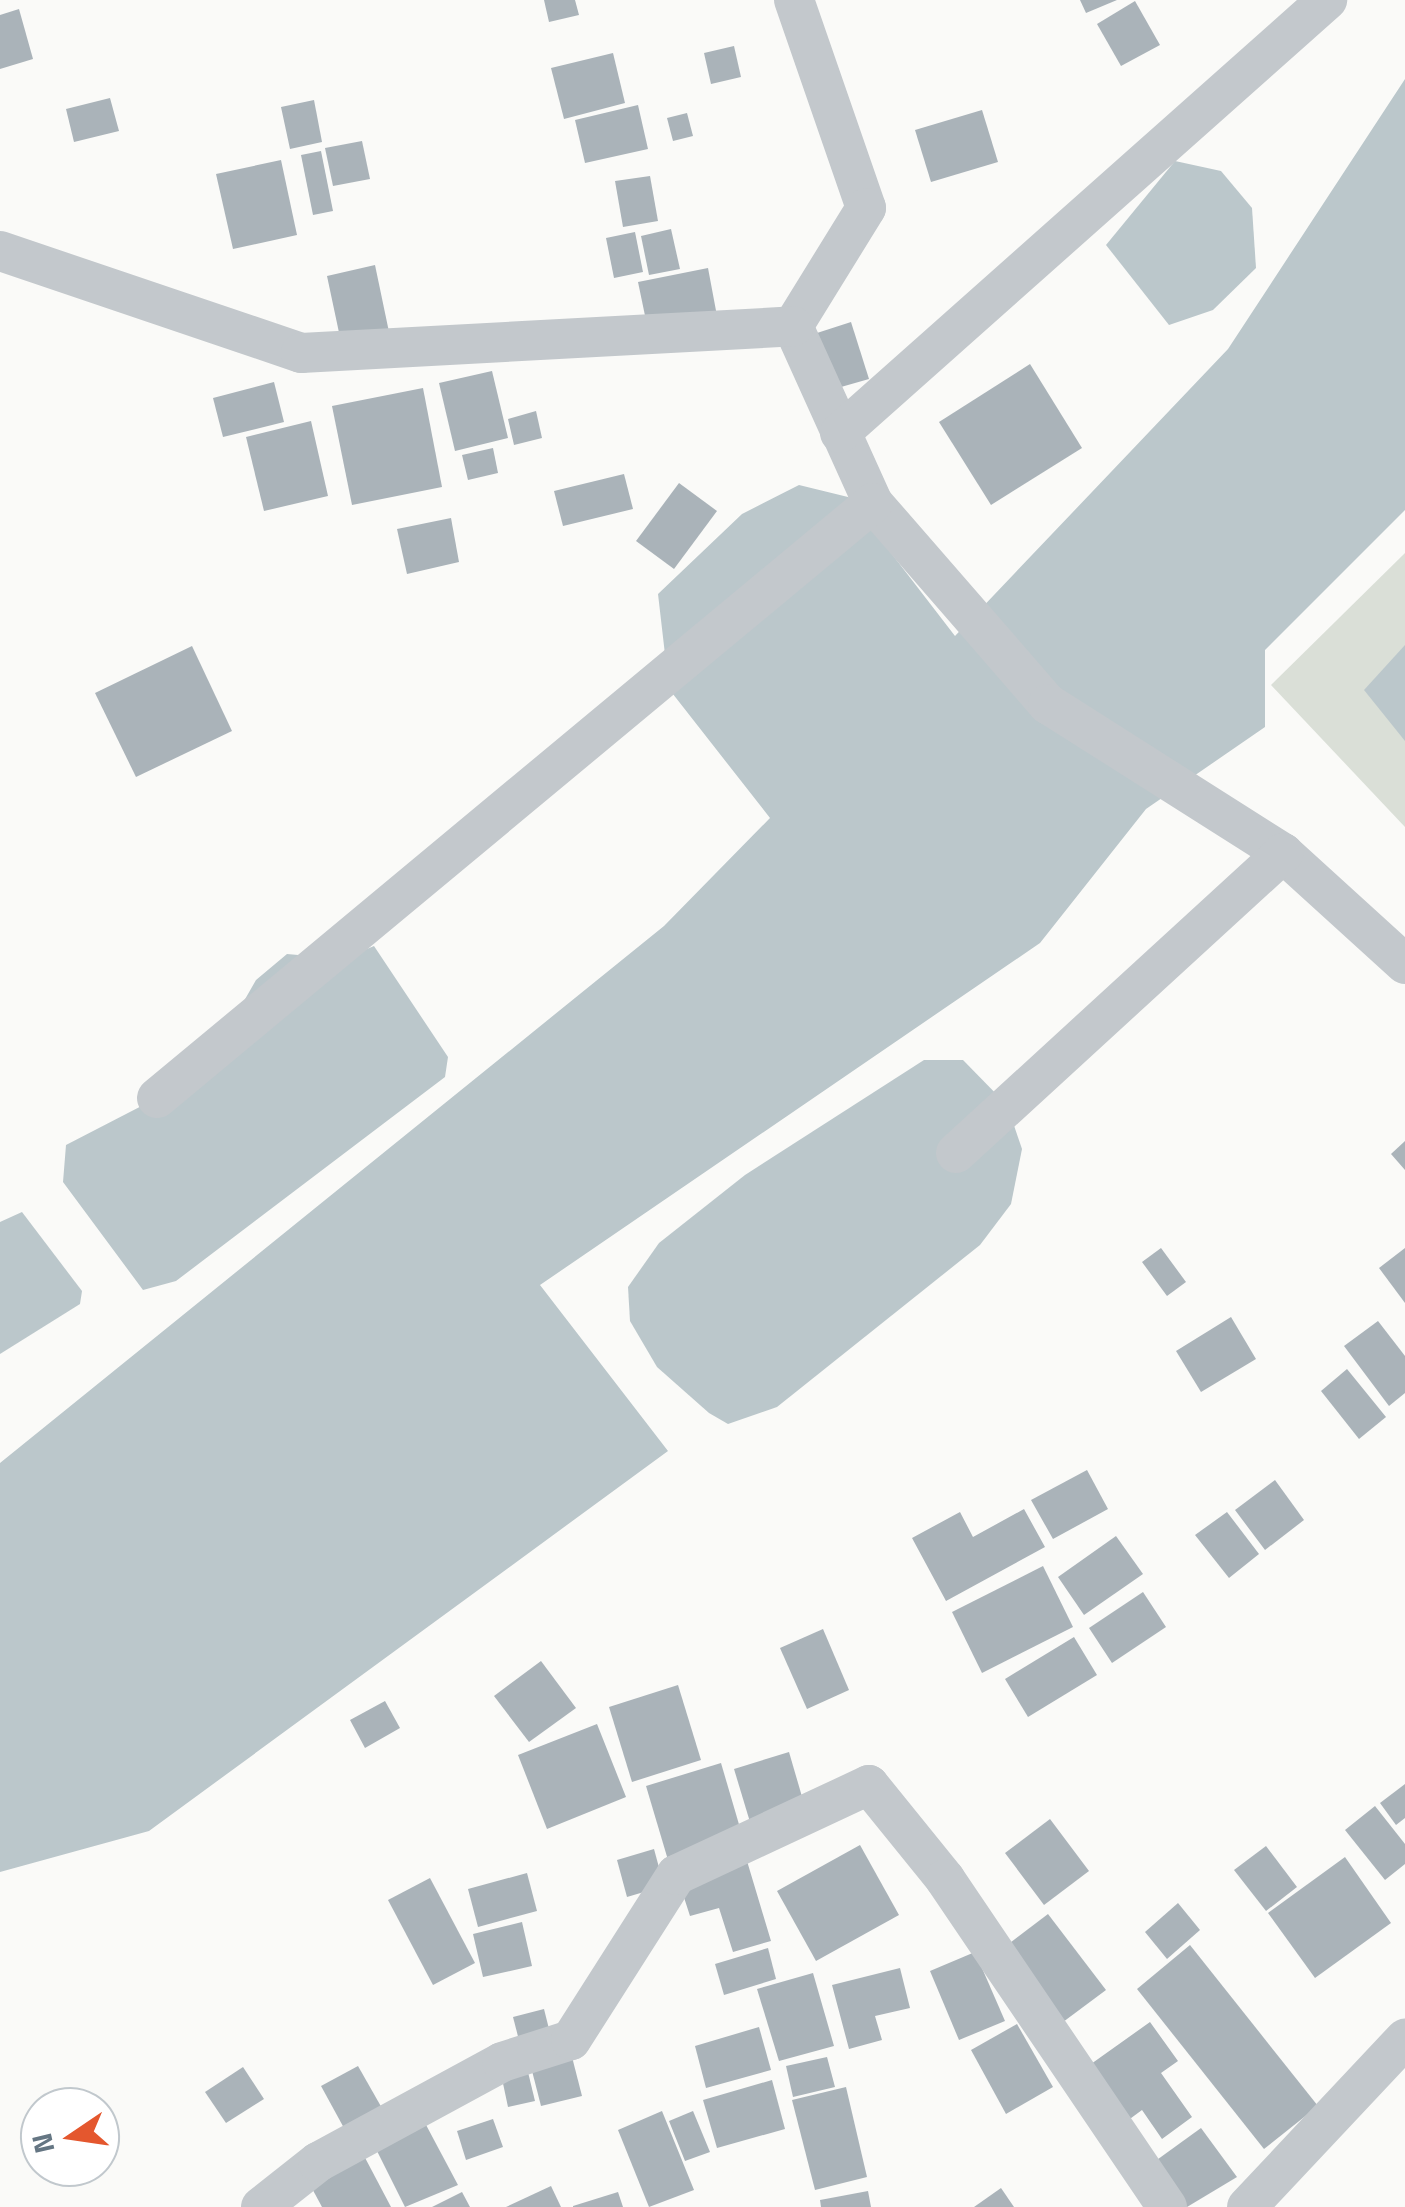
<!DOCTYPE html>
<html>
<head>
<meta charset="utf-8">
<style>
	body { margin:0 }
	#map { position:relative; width:1405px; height:2207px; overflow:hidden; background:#fafaf8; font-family:"Titillium Web",sans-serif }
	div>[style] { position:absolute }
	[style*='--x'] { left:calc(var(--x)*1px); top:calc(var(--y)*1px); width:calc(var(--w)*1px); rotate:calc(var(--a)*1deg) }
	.green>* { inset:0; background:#dadfd7 }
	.water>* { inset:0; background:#bbc7cb }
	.building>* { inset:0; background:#aab3b9 }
	.minor>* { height:40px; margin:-20px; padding:0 20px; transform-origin:20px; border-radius:20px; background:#c3c8cc }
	span { translate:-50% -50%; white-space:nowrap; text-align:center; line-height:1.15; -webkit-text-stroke:10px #fff; paint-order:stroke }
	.north { position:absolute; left:20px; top:2087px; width:100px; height:100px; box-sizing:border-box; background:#fff; border:2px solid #c1c8cd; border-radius:50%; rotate:257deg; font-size:28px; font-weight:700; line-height:40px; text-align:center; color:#657683 }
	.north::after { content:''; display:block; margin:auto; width:35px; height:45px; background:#e4572e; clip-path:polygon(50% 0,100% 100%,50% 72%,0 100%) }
</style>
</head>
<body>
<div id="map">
	<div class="green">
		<i style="clip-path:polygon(1405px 553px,1405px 827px,1271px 685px)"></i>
	</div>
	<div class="water">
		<i style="clip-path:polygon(1405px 79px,1405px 510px,1265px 650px,1265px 727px,1146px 809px,1040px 943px,540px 1285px,668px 1451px,149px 1831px,0 1872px,0 1463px,664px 926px,770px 818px,669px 689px,658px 594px,742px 514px,799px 485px,848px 497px,955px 636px,1228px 349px)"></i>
		<i style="clip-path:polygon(1175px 161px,1221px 171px,1252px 208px,1256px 268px,1213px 310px,1169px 325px,1106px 245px)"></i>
		<i style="clip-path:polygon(1405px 645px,1405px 741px,1364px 690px)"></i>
		<i style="clip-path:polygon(374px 946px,448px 1057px,445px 1077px,176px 1281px,143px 1290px,63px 1182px,66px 1145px,157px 1098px,224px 1036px,256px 980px,287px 954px,343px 959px)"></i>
		<i style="clip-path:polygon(924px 1060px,963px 1060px,1007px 1105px,1022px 1149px,1011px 1204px,980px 1245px,777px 1407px,728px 1424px,709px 1413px,657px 1367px,630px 1321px,628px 1287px,659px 1243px,745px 1175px)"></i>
		<i style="clip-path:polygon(22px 1212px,82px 1291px,80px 1304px,0 1354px,0 1222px)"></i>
	</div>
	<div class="building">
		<i style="clip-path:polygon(544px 0,575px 0,579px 15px,549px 22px)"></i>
		<i style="clip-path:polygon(1080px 0,1117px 0,1086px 13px)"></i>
		<i style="clip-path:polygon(1135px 1px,1160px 45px,1121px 66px,1097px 24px)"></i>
		<i style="clip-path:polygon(19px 9px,33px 59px,0 69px,0 15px)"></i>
		<i style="clip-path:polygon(734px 46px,741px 77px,711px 84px,704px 53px)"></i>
		<i style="clip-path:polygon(613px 53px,625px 103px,564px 119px,551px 68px)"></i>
		<i style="clip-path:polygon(110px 98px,119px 131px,74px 142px,66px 109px)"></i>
		<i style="clip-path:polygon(314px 100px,322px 142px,290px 149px,281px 107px)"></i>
		<i style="clip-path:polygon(638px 105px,648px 149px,585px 163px,575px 120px)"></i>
		<i style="clip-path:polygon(982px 110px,998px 162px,931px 182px,915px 130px)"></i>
		<i style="clip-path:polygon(687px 113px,693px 136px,673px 141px,667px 118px)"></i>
		<i style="clip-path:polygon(362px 141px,370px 179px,333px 186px,325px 148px)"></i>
		<i style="clip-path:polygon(321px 151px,333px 211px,313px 215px,301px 155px)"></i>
		<i style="clip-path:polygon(281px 160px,297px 235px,233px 249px,216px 174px)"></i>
		<i style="clip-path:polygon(650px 176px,658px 221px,623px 227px,615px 181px)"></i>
		<i style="clip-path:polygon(671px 229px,680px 269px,649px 275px,641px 236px)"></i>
		<i style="clip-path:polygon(635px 232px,643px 272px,614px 278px,606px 238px)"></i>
		<i style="clip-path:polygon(375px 265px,389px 332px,341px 342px,327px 276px)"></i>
		<i style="clip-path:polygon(708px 268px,717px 316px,648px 330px,638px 282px)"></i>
		<i style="clip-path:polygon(851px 322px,869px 379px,834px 389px,817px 333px)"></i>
		<i style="clip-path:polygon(1030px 364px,1082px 448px,991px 505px,939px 422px)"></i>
		<i style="clip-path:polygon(492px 371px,508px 438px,455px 451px,439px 383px)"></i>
		<i style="clip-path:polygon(274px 382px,284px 422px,223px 437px,213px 398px)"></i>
		<i style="clip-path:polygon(423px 388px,442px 487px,352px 505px,332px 406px)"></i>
		<i style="clip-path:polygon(536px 411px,542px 438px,514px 445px,508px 419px)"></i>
		<i style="clip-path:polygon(311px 421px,328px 496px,264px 511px,246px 437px)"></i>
		<i style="clip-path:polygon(493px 448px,498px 473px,468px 480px,462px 455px)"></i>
		<i style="clip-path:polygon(624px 474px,633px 509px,563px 526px,554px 491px)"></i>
		<i style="clip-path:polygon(679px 483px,717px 511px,674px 569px,636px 541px)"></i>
		<i style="clip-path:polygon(451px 518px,459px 562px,407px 574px,397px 529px)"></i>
		<i style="clip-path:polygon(192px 646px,232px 731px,136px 777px,95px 693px)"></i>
		<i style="clip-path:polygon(1405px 1141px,1405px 1170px,1391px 1154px)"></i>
		<i style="clip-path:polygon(1161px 1248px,1186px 1282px,1167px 1296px,1142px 1262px)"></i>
		<i style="clip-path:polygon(1405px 1248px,1405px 1303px,1379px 1268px)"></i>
		<i style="clip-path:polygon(1231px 1317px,1256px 1359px,1201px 1392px,1176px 1351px)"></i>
		<i style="clip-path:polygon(1378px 1321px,1405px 1356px,1405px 1393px,1389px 1406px,1344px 1346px)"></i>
		<i style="clip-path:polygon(1347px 1369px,1386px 1417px,1359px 1439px,1321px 1391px)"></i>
		<i style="clip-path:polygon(1087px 1470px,1108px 1509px,1053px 1539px,1031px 1500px)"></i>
		<i style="clip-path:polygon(1275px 1480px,1304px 1520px,1265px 1550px,1235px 1510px)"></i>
		<i style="clip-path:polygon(1024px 1509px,1045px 1547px,946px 1601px,912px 1538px,960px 1512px,973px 1537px)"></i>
		<i style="clip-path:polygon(1227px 1512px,1259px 1554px,1229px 1578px,1195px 1535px)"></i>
		<i style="clip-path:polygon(1116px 1536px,1143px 1574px,1084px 1615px,1058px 1577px)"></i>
		<i style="clip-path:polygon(1043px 1566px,1073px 1627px,982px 1673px,952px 1612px)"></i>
		<i style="clip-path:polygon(1143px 1592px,1166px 1627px,1112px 1663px,1089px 1628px)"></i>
		<i style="clip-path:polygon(823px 1629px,849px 1690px,807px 1709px,780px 1648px)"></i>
		<i style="clip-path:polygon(1074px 1637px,1097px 1675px,1028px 1717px,1005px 1679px)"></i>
		<i style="clip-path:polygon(541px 1661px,576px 1708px,529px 1742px,494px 1696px)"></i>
		<i style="clip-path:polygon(678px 1685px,701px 1760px,632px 1782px,609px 1707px)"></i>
		<i style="clip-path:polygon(385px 1701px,400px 1728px,365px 1748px,350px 1720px)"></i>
		<i style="clip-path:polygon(597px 1724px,626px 1797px,547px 1829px,518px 1755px)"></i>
		<i style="clip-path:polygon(789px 1752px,805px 1807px,750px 1822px,734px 1769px)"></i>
		<i style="clip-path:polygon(721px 1763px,743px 1838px,668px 1860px,646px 1786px)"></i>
		<i style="clip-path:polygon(1405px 1784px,1405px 1818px,1396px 1825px,1380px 1803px)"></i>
		<i style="clip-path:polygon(1375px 1806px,1405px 1844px,1405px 1864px,1385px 1880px,1345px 1830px)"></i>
		<i style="clip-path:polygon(1050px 1819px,1089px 1871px,1044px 1905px,1005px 1853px)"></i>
		<i style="clip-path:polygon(860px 1845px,899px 1915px,816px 1961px,777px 1891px)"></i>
		<i style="clip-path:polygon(1266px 1846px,1297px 1887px,1266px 1911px,1234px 1870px)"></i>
		<i style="clip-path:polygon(654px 1849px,664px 1886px,627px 1897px,617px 1860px)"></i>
		<i style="clip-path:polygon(1345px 1857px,1391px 1923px,1315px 1978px,1268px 1913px)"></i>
		<i style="clip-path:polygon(747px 1861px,771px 1941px,733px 1952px,719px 1908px,690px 1916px,679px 1882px)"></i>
		<i style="clip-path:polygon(527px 1873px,537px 1911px,478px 1927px,468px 1889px)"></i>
		<i style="clip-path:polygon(430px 1878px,475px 1963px,433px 1985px,388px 1900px)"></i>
		<i style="clip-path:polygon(1178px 1903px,1200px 1930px,1167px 1959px,1145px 1932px)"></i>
		<i style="clip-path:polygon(1048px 1914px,1106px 1990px,1055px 2028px,998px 1952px)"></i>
		<i style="clip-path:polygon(522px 1922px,532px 1966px,483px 1977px,473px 1934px)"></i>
		<i style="clip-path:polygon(1190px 1945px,1318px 2106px,1264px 2149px,1137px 1989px)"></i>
		<i style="clip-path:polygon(768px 1948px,776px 1979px,724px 1995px,715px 1964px)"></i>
		<i style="clip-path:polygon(975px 1952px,1005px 2021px,959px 2040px,930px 1971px)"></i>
		<i style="clip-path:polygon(900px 1968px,910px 2008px,875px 2016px,882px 2040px,849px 2049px,832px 1985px)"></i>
		<i style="clip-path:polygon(813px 1973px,834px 2046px,779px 2061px,757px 1989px)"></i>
		<i style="clip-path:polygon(544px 2009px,552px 2041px,521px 2048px,513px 2017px)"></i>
		<i style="clip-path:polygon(1150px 2022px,1178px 2061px,1161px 2073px,1192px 2117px,1162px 2139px,1142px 2110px,1123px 2124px,1084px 2069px)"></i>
		<i style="clip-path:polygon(1017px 2024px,1053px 2087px,1006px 2114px,971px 2050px)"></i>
		<i style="clip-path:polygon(759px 2027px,771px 2070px,706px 2088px,695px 2046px)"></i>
		<i style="clip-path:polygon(571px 2053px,582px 2096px,541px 2106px,530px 2063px)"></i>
		<i style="clip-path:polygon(827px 2057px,835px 2087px,793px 2097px,786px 2066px)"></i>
		<i style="clip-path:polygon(358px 2066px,387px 2117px,350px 2139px,321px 2086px)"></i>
		<i style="clip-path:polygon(243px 2067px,264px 2099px,226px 2123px,205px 2092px)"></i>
		<i style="clip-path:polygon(527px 2068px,535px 2101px,508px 2107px,501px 2074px)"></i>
		<i style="clip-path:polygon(772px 2080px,785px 2129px,717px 2148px,703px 2100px)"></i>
		<i style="clip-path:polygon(846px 2087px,867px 2177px,815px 2190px,792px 2100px)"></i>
		<i style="clip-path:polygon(662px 2111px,694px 2190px,649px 2207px,618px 2130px)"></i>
		<i style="clip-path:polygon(693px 2111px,710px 2152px,685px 2161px,669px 2121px)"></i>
		<i style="clip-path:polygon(493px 2119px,503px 2147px,466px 2160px,457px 2131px)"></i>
		<i style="clip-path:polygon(425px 2123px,458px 2185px,405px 2207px,376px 2149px)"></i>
		<i style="clip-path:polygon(1201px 2128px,1237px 2177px,1187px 2207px,1154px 2162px)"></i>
		<i style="clip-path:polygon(362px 2152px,391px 2207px,322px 2207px,308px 2181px)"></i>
		<i style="clip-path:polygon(551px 2186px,561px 2207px,506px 2207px)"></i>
		<i style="clip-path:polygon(1001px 2188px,1014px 2207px,974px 2207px)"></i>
		<i style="clip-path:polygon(868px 2191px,871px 2207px,821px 2207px,820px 2200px)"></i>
		<i style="clip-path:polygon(462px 2192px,470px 2207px,432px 2207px)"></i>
		<i style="clip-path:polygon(618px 2192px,623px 2207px,573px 2207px,573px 2206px)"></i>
	</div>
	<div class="minor">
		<i style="--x:794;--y:0;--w:220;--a:70.9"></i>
		<i style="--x:866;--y:208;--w:139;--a:121.7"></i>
		<i style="--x:793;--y:326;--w:194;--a:65.7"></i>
		<i style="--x:873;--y:503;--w:267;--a:49"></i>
		<i style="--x:1048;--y:704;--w:278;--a:32.4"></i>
		<i style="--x:1283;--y:853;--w:165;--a:42.3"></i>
		<i style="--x:0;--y:251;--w:318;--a:18.7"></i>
		<i style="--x:301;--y:353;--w:493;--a:-3.1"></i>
		<i style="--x:840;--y:433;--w:652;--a:-41.64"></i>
		<i style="--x:157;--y:1098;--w:931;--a:-39.73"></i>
		<i style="--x:956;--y:1153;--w:444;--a:-42.5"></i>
		<i style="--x:261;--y:2207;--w:73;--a:-38.3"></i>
		<i style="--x:318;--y:2162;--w:209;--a:-28.5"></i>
		<i style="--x:502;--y:2062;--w:72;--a:-17.7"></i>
		<i style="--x:571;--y:2040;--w:196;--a:-57.5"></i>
		<i style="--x:676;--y:1875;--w:213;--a:-25"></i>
		<i style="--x:869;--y:1785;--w:121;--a:51"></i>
		<i style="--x:945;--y:1879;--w:396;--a:55.9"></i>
		<i style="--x:1247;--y:2207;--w:231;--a:-46.8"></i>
	</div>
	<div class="north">N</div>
</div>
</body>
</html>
